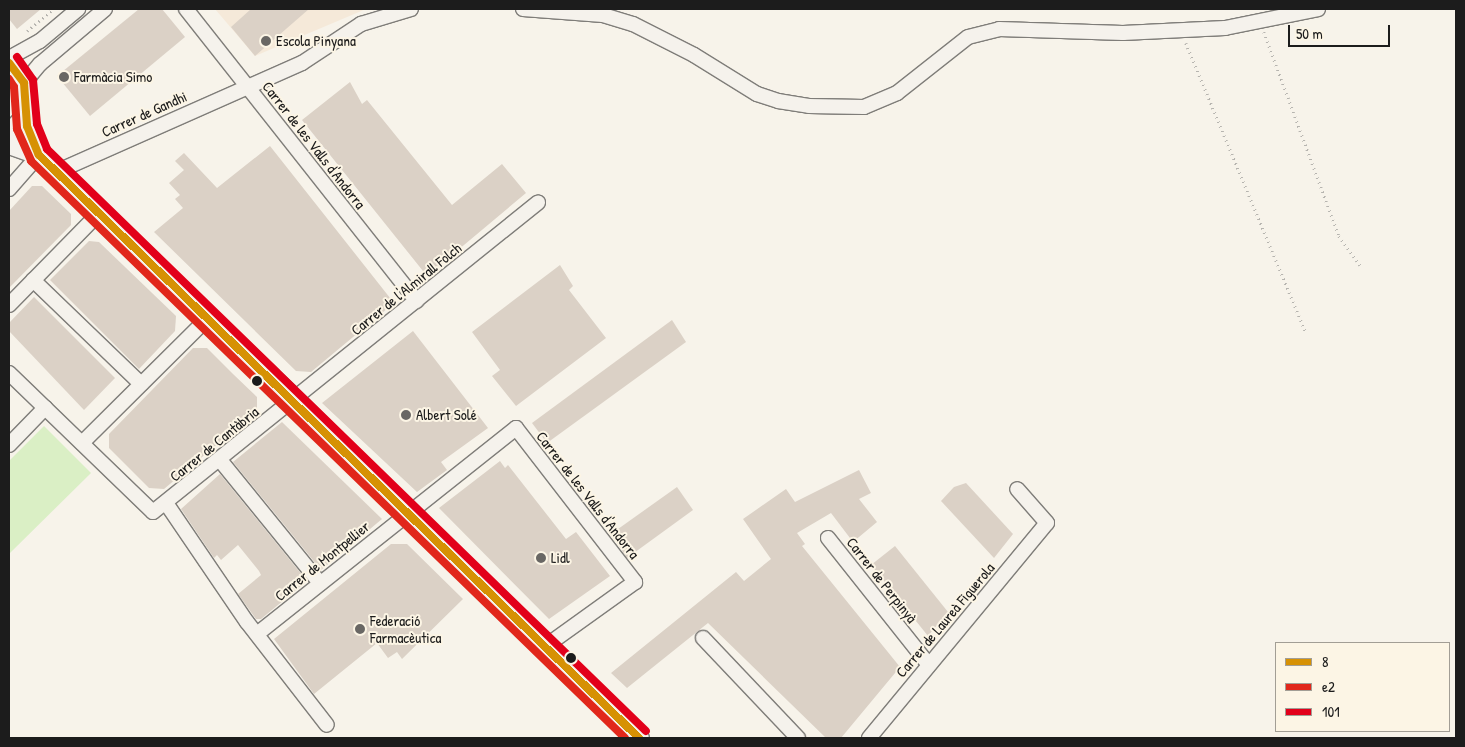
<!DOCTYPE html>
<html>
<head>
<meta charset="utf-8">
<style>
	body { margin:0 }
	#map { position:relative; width:1465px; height:747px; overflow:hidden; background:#f7f3ea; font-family:"Patrick Hand",sans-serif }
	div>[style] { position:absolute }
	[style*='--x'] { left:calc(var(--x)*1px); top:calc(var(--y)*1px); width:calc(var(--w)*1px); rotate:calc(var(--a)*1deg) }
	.built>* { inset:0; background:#f5e9d9 }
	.green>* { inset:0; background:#daefc5 }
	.building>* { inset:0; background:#dbd1c6 }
	.path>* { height:2.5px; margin-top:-1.25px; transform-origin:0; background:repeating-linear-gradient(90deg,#b6b4af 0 1px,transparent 0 5px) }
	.roads { filter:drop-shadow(1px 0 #7f7d79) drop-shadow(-1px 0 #7f7d79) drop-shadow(0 1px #7f7d79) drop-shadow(0 -1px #7f7d79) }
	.minor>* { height:14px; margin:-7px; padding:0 7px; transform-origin:7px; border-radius:7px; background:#f5f2ec }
	.major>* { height:19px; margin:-9.5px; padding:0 9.5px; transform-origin:9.5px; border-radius:9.5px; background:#f5f2ec }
	.bus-1>* { height:8px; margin:-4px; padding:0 4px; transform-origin:4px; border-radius:4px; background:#d69104 }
	.bus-2>* { height:8px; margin:-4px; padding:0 4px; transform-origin:4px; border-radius:4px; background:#e1271b }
	.bus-3>* { height:8px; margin:-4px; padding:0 4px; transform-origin:4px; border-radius:4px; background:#e2001a }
	.dots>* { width:14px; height:14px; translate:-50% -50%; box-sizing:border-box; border:2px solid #fcf5e5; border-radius:50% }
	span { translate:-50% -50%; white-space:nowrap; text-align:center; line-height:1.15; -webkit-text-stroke:4px #fcf5e5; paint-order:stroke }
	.poi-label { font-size:15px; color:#1c1c1c }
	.left { translate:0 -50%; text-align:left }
	.street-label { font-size:15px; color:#1c1c1c }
	.frame { position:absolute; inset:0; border:10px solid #1c1c1c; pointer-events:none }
	.legend { position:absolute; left:1275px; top:642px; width:175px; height:90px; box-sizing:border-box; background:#fcf5e5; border:1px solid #a29e95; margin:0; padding:6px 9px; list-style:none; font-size:15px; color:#1c1c1c }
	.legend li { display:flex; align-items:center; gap:10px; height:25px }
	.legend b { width:25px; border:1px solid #a29e95 }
	.scale { position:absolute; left:1288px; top:25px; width:102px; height:22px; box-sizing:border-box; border:2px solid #1c1c1c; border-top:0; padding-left:6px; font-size:15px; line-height:18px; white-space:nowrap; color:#1c1c1c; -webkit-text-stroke:4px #fcf5e5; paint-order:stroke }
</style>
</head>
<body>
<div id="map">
	<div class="built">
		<i style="clip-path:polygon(215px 9px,366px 9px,255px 56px)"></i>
	</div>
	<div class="green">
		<i style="clip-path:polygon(44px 426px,91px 473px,9px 554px,9px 461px)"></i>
	</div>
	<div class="building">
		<i style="clip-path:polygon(9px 9px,41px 9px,17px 29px,9px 19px)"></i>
		<i style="clip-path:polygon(139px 9px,162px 9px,185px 37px,90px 116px,57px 76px)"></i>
		<i style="clip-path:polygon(251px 9px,309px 9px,255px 56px,231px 27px)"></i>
		<i style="clip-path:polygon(350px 82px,362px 104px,367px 100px,452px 205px,502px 164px,526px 193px,427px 276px,302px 120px)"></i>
		<i style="clip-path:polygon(270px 146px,394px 303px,311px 372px,296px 371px,154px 232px,183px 208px,175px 199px,180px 195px,169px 183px,184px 170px,175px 161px,184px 153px,217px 188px)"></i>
		<i style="clip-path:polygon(32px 186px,42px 186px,71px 214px,71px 225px,9px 288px,9px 211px)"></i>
		<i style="clip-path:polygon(89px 241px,99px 242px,176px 316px,175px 331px,139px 369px,50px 280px)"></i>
		<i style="clip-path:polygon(560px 265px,573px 286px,569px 290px,606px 338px,516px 406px,492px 376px,500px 370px,472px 332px)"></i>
		<i style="clip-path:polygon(34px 297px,115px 378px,84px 410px,9px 331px,9px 323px)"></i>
		<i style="clip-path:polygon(672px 320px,686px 342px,547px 443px,532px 423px)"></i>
		<i style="clip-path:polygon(413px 331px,488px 428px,441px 462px,447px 470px,417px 492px,322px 403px)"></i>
		<i style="clip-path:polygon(193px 348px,207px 348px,233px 374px,257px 397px,257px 411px,164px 489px,149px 488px,109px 448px,109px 434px)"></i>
		<i style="clip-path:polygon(282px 422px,382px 519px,321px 570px,233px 462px)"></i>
		<i style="clip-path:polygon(500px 461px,505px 468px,508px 465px,566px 539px,576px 532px,610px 576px,549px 619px,439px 508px)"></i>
		<i style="clip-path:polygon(859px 470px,871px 493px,859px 499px,877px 522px,853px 542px,831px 513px,797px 533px,805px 544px,802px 546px,900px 667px,841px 738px,826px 738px,708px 623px,627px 688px,611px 673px,736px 572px,744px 581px,771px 559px,743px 519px,786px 489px,795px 502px)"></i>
		<i style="clip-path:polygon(220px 474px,307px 581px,261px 619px,256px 619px,238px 594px,261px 575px,259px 571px,238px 545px,221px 560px,217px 555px,214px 558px,181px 509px)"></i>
		<i style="clip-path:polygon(966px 483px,1013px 534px,994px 558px,941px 501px,954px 487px)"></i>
		<i style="clip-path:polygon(677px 487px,693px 510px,627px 558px,611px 534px)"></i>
		<i style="clip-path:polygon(391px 544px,407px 544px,463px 599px,402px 659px,397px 652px,388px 658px,377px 643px,314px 694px,274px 639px)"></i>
		<i style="clip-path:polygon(895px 546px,948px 612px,928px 636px,871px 565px)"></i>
	</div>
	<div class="path">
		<i style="--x:27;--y:31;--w:34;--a:-40"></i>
		<i style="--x:1264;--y:32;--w:217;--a:69.8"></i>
		<i style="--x:1339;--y:236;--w:36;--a:54"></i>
		<i style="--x:1186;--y:43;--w:314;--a:67.5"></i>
	</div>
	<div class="roads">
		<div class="minor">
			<i style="--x:186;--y:9;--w:372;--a:51.7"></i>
			<i style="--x:523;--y:9;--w:80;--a:4.3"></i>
			<i style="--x:603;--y:15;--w:31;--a:17"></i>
			<i style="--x:633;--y:24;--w:68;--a:26.9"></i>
			<i style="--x:694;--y:55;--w:74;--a:31.8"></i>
			<i style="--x:757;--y:94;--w:22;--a:18"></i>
			<i style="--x:778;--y:101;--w:31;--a:9"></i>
			<i style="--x:809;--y:106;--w:55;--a:1"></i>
			<i style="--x:864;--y:107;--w:36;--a:-23"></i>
			<i style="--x:897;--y:93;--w:90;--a:-38.3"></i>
			<i style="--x:968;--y:37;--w:32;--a:-14"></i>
			<i style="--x:999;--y:29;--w:124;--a:1.8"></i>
			<i style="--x:1123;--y:33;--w:102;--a:-2.8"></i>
			<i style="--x:1225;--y:28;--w:95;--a:-11.5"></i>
			<i style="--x:9;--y:58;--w:35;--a:-29"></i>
			<i style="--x:40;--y:41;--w:50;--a:-40.1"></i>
			<i style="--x:24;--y:83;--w:25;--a:-50"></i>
			<i style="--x:40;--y:64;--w:85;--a:-40.2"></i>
			<i style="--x:56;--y:172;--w:269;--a:-23.9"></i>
			<i style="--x:302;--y:63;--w:71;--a:-33.5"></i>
			<i style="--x:361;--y:24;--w:52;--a:-16.7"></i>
			<i style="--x:9;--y:189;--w:45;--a:-48.6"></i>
			<i style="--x:33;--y:280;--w:150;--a:43.9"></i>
			<i style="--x:9;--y:305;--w:129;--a:-45.6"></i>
			<i style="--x:9;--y:373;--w:200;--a:44"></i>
			<i style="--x:153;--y:512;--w:494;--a:-38.8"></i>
			<i style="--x:82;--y:443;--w:179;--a:-44.8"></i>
			<i style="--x:9;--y:445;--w:52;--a:-45.8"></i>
			<i style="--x:220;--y:460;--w:159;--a:50.9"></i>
			<i style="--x:166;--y:503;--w:144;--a:55.8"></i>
			<i style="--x:247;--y:622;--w:130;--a:52.2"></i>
			<i style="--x:828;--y:538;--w:162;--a:51.5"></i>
			<i style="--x:257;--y:634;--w:331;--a:-38.5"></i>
			<i style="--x:516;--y:428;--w:195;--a:52.3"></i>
			<i style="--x:635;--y:582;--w:110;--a:144.3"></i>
			<i style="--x:703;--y:638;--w:138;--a:46.5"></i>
			<i style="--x:869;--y:738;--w:279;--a:-50.4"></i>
			<i style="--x:1047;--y:523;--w:45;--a:-131.4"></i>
		</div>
		<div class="major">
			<i style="--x:9;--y:63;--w:19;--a:47"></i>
			<i style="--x:22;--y:77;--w:26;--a:79"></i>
			<i style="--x:27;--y:103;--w:17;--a:107"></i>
			<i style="--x:22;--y:119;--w:19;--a:133"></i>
			<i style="--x:24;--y:112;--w:46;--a:70.8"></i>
			<i style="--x:39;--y:155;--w:354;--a:43.7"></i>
			<i style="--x:295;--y:400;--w:482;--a:44.5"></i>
			<i style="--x:9;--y:144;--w:32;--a:20"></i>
		</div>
	</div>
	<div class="bus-1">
		<i style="--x:9;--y:63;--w:25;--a:53"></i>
		<i style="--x:24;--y:83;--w:43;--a:86"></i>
		<i style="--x:27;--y:126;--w:31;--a:68"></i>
		<i style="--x:39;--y:155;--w:837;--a:44.18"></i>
	</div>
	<div class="bus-2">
		<i style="--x:9;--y:79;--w:9;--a:58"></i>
		<i style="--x:14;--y:87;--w:42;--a:85.9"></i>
		<i style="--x:17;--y:129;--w:35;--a:66"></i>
		<i style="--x:31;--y:161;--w:828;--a:44.17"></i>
	</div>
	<div class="bus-3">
		<i style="--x:17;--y:57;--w:28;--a:55"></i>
		<i style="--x:33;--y:80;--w:44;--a:84.8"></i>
		<i style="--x:37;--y:124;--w:27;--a:68"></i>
		<i style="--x:47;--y:149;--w:835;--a:44.18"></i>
	</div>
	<div class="dots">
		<i style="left:266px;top:41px;background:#696764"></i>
		<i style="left:64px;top:77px;background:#696764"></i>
		<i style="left:257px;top:381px;background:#1c1c1c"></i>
		<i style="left:406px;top:415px;background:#696764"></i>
		<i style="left:541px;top:558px;background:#696764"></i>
		<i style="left:360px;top:629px;background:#696764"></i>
		<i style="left:571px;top:658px;background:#1c1c1c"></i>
	</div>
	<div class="poi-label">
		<span class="left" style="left:276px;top:41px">Escola Pinyana</span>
		<span class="left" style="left:74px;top:77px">Farmàcia Simo</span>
		<span class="left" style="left:416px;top:415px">Albert Solé</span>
		<span class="left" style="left:551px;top:558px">Lidl</span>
		<span class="left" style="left:370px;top:629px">Federació<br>Farmacèutica</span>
	</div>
	<div class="street-label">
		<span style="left:144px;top:114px;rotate:-24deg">Carrer de Gandhi</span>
		<span style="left:314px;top:145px;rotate:52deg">Carrer de les Valls d'Andorra</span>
		<span style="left:406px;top:289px;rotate:-39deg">Carrer de l'Almirall Folch</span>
		<span style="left:214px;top:444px;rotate:-39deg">Carrer de Cantàbria</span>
		<span style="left:588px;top:495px;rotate:52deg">Carrer de les Valls d'Andorra</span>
		<span style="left:322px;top:561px;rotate:-39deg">Carrer de Montpellier</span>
		<span style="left:882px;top:580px;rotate:52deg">Carrer de Perpinyà</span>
		<span style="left:945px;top:620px;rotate:-50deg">Carrer de Laureà Figuerola</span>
	</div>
	<div class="frame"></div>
	<ul class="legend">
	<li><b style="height:6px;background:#d69104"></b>8</li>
	<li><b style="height:6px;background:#e1271b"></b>e2</li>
	<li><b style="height:6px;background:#e2001a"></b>101</li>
	</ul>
	<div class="scale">50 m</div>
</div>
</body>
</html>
